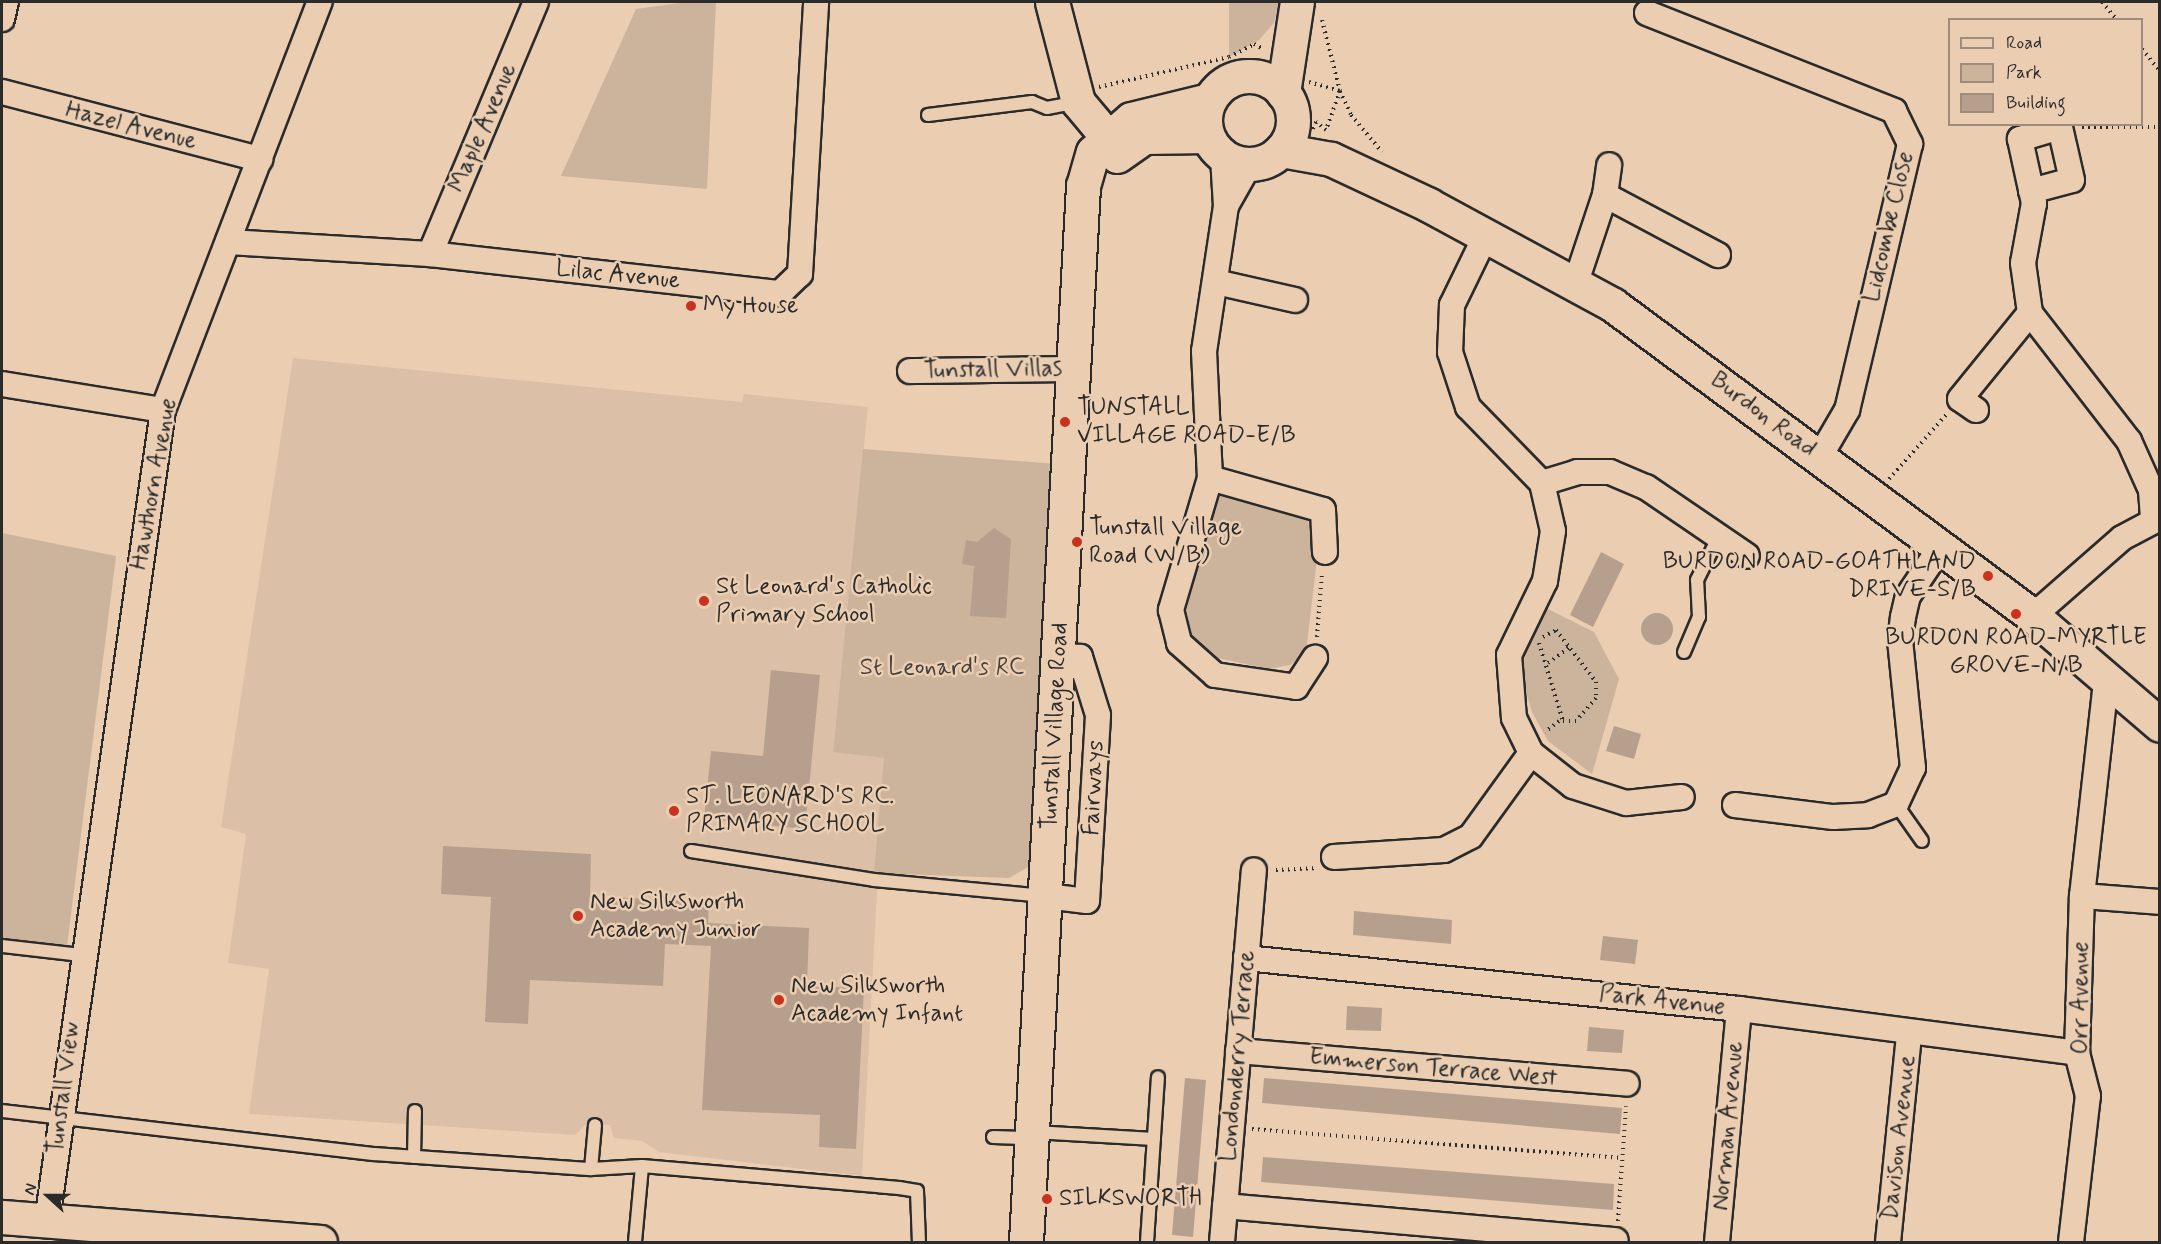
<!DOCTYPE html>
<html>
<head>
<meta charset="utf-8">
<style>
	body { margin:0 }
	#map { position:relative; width:2161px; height:1244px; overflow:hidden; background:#ebceb2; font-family:Mynerve,sans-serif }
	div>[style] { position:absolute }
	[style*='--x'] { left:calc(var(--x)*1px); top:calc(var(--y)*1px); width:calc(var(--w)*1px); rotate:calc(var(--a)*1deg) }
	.built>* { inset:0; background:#dbc0a7 }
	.green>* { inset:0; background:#ccb39c }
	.building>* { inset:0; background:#b6a08d }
	.round { border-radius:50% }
	.path>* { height:4px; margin-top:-2px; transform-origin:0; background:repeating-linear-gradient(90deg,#2b2b2b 0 1.5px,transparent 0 6px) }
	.roads { filter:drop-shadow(2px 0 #2b2b2b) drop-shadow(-2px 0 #2b2b2b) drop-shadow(0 2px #2b2b2b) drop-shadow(0 -2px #2b2b2b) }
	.lane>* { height:12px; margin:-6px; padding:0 6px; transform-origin:6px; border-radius:6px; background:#ebceb2 }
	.street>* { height:24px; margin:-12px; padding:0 12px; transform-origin:12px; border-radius:12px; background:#ebceb2 }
	.secondary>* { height:33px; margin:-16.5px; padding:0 16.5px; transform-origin:16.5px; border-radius:16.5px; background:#ebceb2 }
	.secondary>.ring { margin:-16.5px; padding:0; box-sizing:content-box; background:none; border:33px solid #ebceb2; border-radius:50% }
	.dots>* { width:16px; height:16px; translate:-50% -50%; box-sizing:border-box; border:3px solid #ebceb2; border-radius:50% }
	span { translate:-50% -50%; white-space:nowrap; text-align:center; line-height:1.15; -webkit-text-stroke:5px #ebceb2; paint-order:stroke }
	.street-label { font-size:24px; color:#2b2b2b }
	.poi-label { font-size:24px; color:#2b2b2b }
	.left { translate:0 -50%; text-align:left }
	.right { translate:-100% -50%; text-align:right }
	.park-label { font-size:24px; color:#433f3c }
	.frame { position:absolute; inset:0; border:3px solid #2b2b2b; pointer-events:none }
	.legend { position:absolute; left:1948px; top:18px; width:195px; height:108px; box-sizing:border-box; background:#ebceb2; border:2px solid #9e8d7c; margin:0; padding:8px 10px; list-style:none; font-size:18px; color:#2b2b2b }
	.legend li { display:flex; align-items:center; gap:12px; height:30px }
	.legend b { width:30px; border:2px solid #9e8d7c }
	.north { position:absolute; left:18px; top:1166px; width:60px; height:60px; -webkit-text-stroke:4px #ebceb2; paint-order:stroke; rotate:291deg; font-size:16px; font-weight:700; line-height:24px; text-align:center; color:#2b2b2b }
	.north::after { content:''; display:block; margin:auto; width:21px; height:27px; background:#2b2b2b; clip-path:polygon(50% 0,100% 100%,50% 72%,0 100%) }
</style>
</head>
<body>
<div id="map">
	<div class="built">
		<i style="clip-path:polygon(293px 358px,742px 402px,744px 394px,868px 407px,833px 751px,884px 758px,862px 1176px,659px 1152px,642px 1141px,614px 1138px,610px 1125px,585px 1125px,575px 1135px,249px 1114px,269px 969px,228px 963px,246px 834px,221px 827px)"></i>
	</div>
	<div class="green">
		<i style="clip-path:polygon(687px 2px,716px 2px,707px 189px,561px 176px,636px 9px)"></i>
		<i style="clip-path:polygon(1229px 2px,1280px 2px,1274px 23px,1259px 40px,1229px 57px)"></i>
		<i style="clip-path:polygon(863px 449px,1057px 464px,1030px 866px,1009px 878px,874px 873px,884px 758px,833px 752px)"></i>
		<i style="clip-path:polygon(1221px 490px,1307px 518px,1317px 559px,1306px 652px,1290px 665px,1269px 669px,1204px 655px,1188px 630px,1182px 603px,1211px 491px)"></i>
		<i style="clip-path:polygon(2px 533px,116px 556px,67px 946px,2px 939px)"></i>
		<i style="clip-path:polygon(1542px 606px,1594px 632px,1619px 679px,1592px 774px,1548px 741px,1532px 712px,1523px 681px,1525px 647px)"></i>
	</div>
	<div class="building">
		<i style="clip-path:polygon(994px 528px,1011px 539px,1006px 618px,970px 616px,974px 566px,962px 564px,966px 540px,977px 542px)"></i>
		<i style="clip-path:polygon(1601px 552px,1624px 564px,1593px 627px,1570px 615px)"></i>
		<i class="round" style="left:1641px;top:613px;width:32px;height:32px"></i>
		<i style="clip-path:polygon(771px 670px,820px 675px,805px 829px,704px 819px,711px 751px,763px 756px)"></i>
		<i style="clip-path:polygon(1614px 726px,1641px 734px,1634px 759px,1606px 751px)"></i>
		<i style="clip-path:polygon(443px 846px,591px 854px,590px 896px,709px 902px,708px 923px,809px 928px,807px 986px,864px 988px,856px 1149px,819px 1147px,820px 1115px,702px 1110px,711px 946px,665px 944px,663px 986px,530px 980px,528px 1024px,485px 1022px,491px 897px,441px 894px)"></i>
		<i style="clip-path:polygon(1354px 911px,1452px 920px,1451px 944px,1353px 935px)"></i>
		<i style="clip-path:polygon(1603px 936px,1638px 940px,1635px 964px,1600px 960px)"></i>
		<i style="clip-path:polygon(1347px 1006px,1382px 1008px,1381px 1031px,1346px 1030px)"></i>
		<i style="clip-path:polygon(1589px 1027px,1624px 1030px,1622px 1053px,1587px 1051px)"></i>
		<i style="clip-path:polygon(1185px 1078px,1206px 1080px,1193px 1237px,1172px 1235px)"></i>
		<i style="clip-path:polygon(1264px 1078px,1622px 1108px,1620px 1134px,1262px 1103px)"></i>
		<i style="clip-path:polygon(1263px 1157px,1614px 1184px,1613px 1210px,1261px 1182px)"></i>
	</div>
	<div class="path">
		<i style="--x:2102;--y:2;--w:23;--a:50"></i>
		<i style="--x:1322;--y:20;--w:73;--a:75.8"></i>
		<i style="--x:1340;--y:91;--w:26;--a:65"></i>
		<i style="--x:1351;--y:115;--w:48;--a:50"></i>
		<i style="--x:2142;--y:49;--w:28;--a:51"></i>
		<i style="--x:1309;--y:82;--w:32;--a:16"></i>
		<i style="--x:1340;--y:91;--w:41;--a:109.7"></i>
		<i style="--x:1326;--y:130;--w:13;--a:-141"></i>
		<i style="--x:1316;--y:122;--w:9;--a:117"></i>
		<i style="--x:1099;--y:87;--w:133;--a:-13"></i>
		<i style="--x:1229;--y:57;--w:28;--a:-27"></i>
		<i style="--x:1254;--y:44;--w:10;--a:29"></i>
		<i style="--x:2082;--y:127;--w:78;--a:0"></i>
		<i style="--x:1889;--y:479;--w:86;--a:-48.3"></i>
		<i style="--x:1317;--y:637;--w:64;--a:-85.5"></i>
		<i style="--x:1543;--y:637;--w:15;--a:-28"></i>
		<i style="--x:1556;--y:630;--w:66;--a:52.4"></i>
		<i style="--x:1596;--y:682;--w:16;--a:90"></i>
		<i style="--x:1596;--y:698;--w:30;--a:131"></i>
		<i style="--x:1576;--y:721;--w:17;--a:180"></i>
		<i style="--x:1559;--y:721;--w:18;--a:142"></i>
		<i style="--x:1539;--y:643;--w:82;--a:72.9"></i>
		<i style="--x:1548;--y:663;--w:26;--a:-36"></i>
		<i style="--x:1276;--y:870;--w:42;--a:-2.7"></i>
		<i style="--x:1252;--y:1129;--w:371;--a:4.5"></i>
		<i style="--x:1618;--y:1221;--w:115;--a:-86"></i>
	</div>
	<div class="roads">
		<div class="lane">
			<i style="--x:928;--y:115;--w:105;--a:-7.1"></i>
			<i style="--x:1032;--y:102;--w:16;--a:22"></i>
			<i style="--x:1047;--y:108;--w:31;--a:-11"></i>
			<i style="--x:1684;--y:652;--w:38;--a:-67"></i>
			<i style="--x:1699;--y:617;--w:37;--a:-93"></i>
			<i style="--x:1697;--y:580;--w:49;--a:-63.4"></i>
			<i style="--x:1896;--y:804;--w:45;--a:54.9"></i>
			<i style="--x:691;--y:851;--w:185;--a:9"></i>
			<i style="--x:874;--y:880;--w:171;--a:5.4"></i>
			<i style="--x:2;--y:946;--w:80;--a:6.5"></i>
			<i style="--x:2;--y:1111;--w:374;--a:6.6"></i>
			<i style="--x:374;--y:1154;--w:218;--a:4"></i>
			<i style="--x:591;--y:1169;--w:51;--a:-3.4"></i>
			<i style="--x:642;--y:1166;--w:258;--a:4.9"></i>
			<i style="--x:899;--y:1188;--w:18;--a:9"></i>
			<i style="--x:917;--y:1191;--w:51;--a:87.8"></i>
			<i style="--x:1034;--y:1132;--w:120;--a:3.3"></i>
			<i style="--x:993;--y:1137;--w:38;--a:2"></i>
			<i style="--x:414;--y:1157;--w:46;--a:-88.8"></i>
			<i style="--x:591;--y:1169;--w:44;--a:-84.8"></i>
			<i style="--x:635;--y:1242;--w:76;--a:-84.7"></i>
			<i style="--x:1147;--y:1242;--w:165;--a:-86.2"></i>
		</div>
		<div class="street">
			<i style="--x:1647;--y:13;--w:266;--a:21.6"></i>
			<i style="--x:1894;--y:111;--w:37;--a:64"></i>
			<i style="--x:1910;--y:144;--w:273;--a:103.3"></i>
			<i style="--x:1847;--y:410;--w:56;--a:120.3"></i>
			<i style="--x:2;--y:19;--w:17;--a:-77"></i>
			<i style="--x:2;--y:92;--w:267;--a:14.6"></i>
			<i style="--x:1223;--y:157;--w:49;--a:86.5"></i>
			<i style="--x:1226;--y:206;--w:147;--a:98.6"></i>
			<i style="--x:1204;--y:351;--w:127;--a:87.3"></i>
			<i style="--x:1210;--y:478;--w:138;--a:106.5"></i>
			<i style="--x:1171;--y:610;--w:34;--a:76"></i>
			<i style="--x:1179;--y:643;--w:48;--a:41.6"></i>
			<i style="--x:1215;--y:675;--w:82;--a:8.4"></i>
			<i style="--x:1296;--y:687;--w:35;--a:-57"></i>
			<i style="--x:2031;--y:191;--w:42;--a:-15"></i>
			<i style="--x:2072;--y:180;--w:54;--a:-102.8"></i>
			<i style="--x:2060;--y:127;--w:42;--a:163.3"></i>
			<i style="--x:2020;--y:139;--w:66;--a:77.7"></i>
			<i style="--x:2034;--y:203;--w:61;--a:100.4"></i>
			<i style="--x:2023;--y:263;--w:50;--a:82"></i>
			<i style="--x:2030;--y:313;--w:162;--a:52.3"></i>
			<i style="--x:2129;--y:441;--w:54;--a:65.8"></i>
			<i style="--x:2151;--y:490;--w:29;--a:86"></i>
			<i style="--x:1605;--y:195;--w:30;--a:-82"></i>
			<i style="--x:1226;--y:206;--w:47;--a:-60.7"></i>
			<i style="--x:1486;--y:235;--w:78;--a:115.9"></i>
			<i style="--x:1452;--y:305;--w:47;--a:92.4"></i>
			<i style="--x:1450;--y:352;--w:58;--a:71.9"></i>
			<i style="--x:1468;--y:407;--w:106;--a:45.8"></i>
			<i style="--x:1542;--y:483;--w:49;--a:77.1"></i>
			<i style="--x:1553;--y:531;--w:51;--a:99.1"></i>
			<i style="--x:1545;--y:581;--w:82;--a:115.9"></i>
			<i style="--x:1509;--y:655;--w:63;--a:85.5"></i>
			<i style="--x:1514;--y:718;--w:39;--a:64"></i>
			<i style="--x:1531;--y:753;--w:53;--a:38.2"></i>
			<i style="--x:1573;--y:786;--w:56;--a:17.8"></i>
			<i style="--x:1626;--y:803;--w:56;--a:-6.1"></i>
			<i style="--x:228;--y:242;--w:202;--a:3.4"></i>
			<i style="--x:430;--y:254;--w:352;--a:6.4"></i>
			<i style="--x:780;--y:293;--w:28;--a:-44"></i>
			<i style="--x:800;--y:274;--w:272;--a:-86.6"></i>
			<i style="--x:430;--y:254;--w:273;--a:-67.2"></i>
			<i style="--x:1216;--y:282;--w:81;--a:12.8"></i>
			<i style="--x:1576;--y:282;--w:92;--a:-71.6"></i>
			<i style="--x:1605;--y:195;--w:128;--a:28"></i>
			<i style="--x:910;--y:371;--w:166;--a:-0.7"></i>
			<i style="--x:2;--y:384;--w:163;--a:9.2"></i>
			<i style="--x:1976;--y:410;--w:19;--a:-145"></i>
			<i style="--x:1960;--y:399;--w:111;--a:-50.9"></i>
			<i style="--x:1210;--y:478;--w:117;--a:15.8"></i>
			<i style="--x:1323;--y:510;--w:42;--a:87.3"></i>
			<i style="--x:1542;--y:483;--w:37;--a:-17"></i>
			<i style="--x:1577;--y:472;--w:33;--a:0"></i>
			<i style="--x:1610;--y:472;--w:39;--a:23"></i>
			<i style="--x:1646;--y:487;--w:122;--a:34.3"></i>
			<i style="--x:2033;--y:616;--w:118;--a:-41.2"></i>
			<i style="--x:2122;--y:538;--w:43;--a:-27.8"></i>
			<i style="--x:1735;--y:805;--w:99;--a:7"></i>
			<i style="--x:1833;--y:817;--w:35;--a:-3"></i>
			<i style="--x:1868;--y:815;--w:30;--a:-21"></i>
			<i style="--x:1896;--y:804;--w:40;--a:-65"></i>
			<i style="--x:1913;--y:768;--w:128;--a:-95.8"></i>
			<i style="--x:1900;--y:641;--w:24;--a:-83"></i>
			<i style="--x:1903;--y:617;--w:22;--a:-77"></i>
			<i style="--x:1908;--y:596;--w:58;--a:-56.3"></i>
			<i style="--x:1334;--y:857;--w:110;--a:-3.6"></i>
			<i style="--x:1444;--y:850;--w:30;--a:-27"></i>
			<i style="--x:1471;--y:836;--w:102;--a:-54.1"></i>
			<i style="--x:1046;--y:896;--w:41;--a:7"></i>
			<i style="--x:1087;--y:901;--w:186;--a:-86.6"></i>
			<i style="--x:1098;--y:715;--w:61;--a:-107.2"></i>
			<i style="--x:1080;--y:657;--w:22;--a:-177"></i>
			<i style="--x:2082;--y:896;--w:78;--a:4.4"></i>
			<i style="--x:1246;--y:958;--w:496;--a:5.9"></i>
			<i style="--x:1739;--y:1009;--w:341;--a:7.4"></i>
			<i style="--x:1238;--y:1051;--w:390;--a:4.8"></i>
			<i style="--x:1225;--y:1206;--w:392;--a:5"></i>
			<i style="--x:47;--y:1221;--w:819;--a:-81.86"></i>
			<i style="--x:163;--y:410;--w:437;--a:-69"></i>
			<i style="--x:1222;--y:1242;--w:373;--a:-85.1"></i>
			<i style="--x:1717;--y:1242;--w:234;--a:-84.6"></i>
			<i style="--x:1888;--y:1242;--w:209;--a:-84.2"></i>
			<i style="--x:2071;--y:1242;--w:147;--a:-83.4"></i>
			<i style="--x:2088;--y:1096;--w:44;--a:-104.3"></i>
			<i style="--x:2077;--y:1053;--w:157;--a:-88.2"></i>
			<i style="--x:2082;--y:896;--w:216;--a:-83.6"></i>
		</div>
		<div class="secondary">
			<i style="--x:1052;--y:2;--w:103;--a:75.4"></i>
			<i style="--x:1078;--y:102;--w:65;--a:50"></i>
			<i class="ring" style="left:1205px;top:76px;width:55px;height:55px"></i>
			<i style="--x:1283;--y:93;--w:92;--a:-81.3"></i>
			<i style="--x:1281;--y:150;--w:51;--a:10.2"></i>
			<i style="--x:1331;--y:159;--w:108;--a:25.1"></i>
			<i style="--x:1429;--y:205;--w:209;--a:28.5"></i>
			<i style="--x:1613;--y:305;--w:523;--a:36.52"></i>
			<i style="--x:2033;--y:616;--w:167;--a:40.6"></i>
			<i style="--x:1117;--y:156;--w:33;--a:-35"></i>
			<i style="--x:1144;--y:137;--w:63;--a:-0.9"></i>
			<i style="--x:2;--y:1217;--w:319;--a:4.5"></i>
			<i style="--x:1026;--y:1242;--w:1058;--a:-86.91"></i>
			<i style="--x:1083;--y:186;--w:35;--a:-74"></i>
			<i style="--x:1093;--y:152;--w:50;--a:-41"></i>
			<i style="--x:1131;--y:119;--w:80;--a:-13.7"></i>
		</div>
	</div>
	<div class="dots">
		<i style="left:691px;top:306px;background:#c8321e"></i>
		<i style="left:1065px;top:422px;background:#c8321e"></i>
		<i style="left:1077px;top:542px;background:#c8321e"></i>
		<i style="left:1988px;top:576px;background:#c8321e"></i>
		<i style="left:704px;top:601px;background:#c8321e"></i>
		<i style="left:2016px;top:614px;background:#c8321e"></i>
		<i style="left:674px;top:811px;background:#c8321e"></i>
		<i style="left:578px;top:916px;background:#c8321e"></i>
		<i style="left:779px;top:1000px;background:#c8321e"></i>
		<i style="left:1047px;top:1199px;background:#c8321e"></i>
	</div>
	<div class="street-label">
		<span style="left:131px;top:126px;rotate:14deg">Hazel Avenue</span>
		<span style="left:483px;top:128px;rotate:-67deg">Maple Avenue</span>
		<span style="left:1889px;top:227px;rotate:-77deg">Lidcombe Close</span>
		<span style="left:618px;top:275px;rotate:6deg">Lilac Avenue</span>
		<span style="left:993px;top:370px;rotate:-1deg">Tunstall Villas</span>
		<span style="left:1763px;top:415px;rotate:37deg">Burdon Road</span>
		<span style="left:154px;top:484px;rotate:-80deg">Hawthorn Avenue</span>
		<span style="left:1055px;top:726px;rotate:-87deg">Tunstall Village Road</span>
		<span style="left:1094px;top:788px;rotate:-87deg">Fairways</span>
		<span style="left:2081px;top:998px;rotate:-90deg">Orr Avenue</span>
		<span style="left:1662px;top:1001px;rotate:6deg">Park Avenue</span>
		<span style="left:1238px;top:1056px;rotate:-85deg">Londonderry Terrace</span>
		<span style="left:1433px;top:1068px;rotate:5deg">Emmerson Terrace West</span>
		<span style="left:64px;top:1088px;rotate:-83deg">Tunstall View</span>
		<span style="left:1728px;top:1126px;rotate:-85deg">Norman Avenue</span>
		<span style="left:1899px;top:1138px;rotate:-84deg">Davison Avenue</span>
	</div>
	<div class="poi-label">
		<span class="left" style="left:703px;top:306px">My House</span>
		<span class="left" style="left:1077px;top:422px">TUNSTALL<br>VILLAGE ROAD-E/B</span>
		<span class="left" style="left:1089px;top:542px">Tunstall Village<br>Road (W/B)</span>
		<span class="right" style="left:1976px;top:576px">BURDON ROAD-GOATHLAND<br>DRIVE-S/B</span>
		<span class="left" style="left:716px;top:601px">St Leonard's Catholic<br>Primary School</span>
		<span style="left:2016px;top:652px">BURDON ROAD-MYRTLE<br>GROVE-N/B</span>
		<span class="left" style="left:686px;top:811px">ST. LEONARD'S RC.<br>PRIMARY SCHOOL</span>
		<span class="left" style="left:590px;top:916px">New Silksworth<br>Academy Junior</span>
		<span class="left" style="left:791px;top:1000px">New Silksworth<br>Academy Infant</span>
		<span class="left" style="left:1059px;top:1199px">SILKSWORTH</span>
	</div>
	<div class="park-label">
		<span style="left:942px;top:668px">St Leonard's RC</span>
	</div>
	<div class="frame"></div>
	<ul class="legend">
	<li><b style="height:8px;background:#ebceb2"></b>Road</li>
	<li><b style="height:16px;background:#ccb39c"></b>Park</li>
	<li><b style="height:16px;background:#b6a08d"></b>Building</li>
	</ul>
	<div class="north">N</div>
</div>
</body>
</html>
